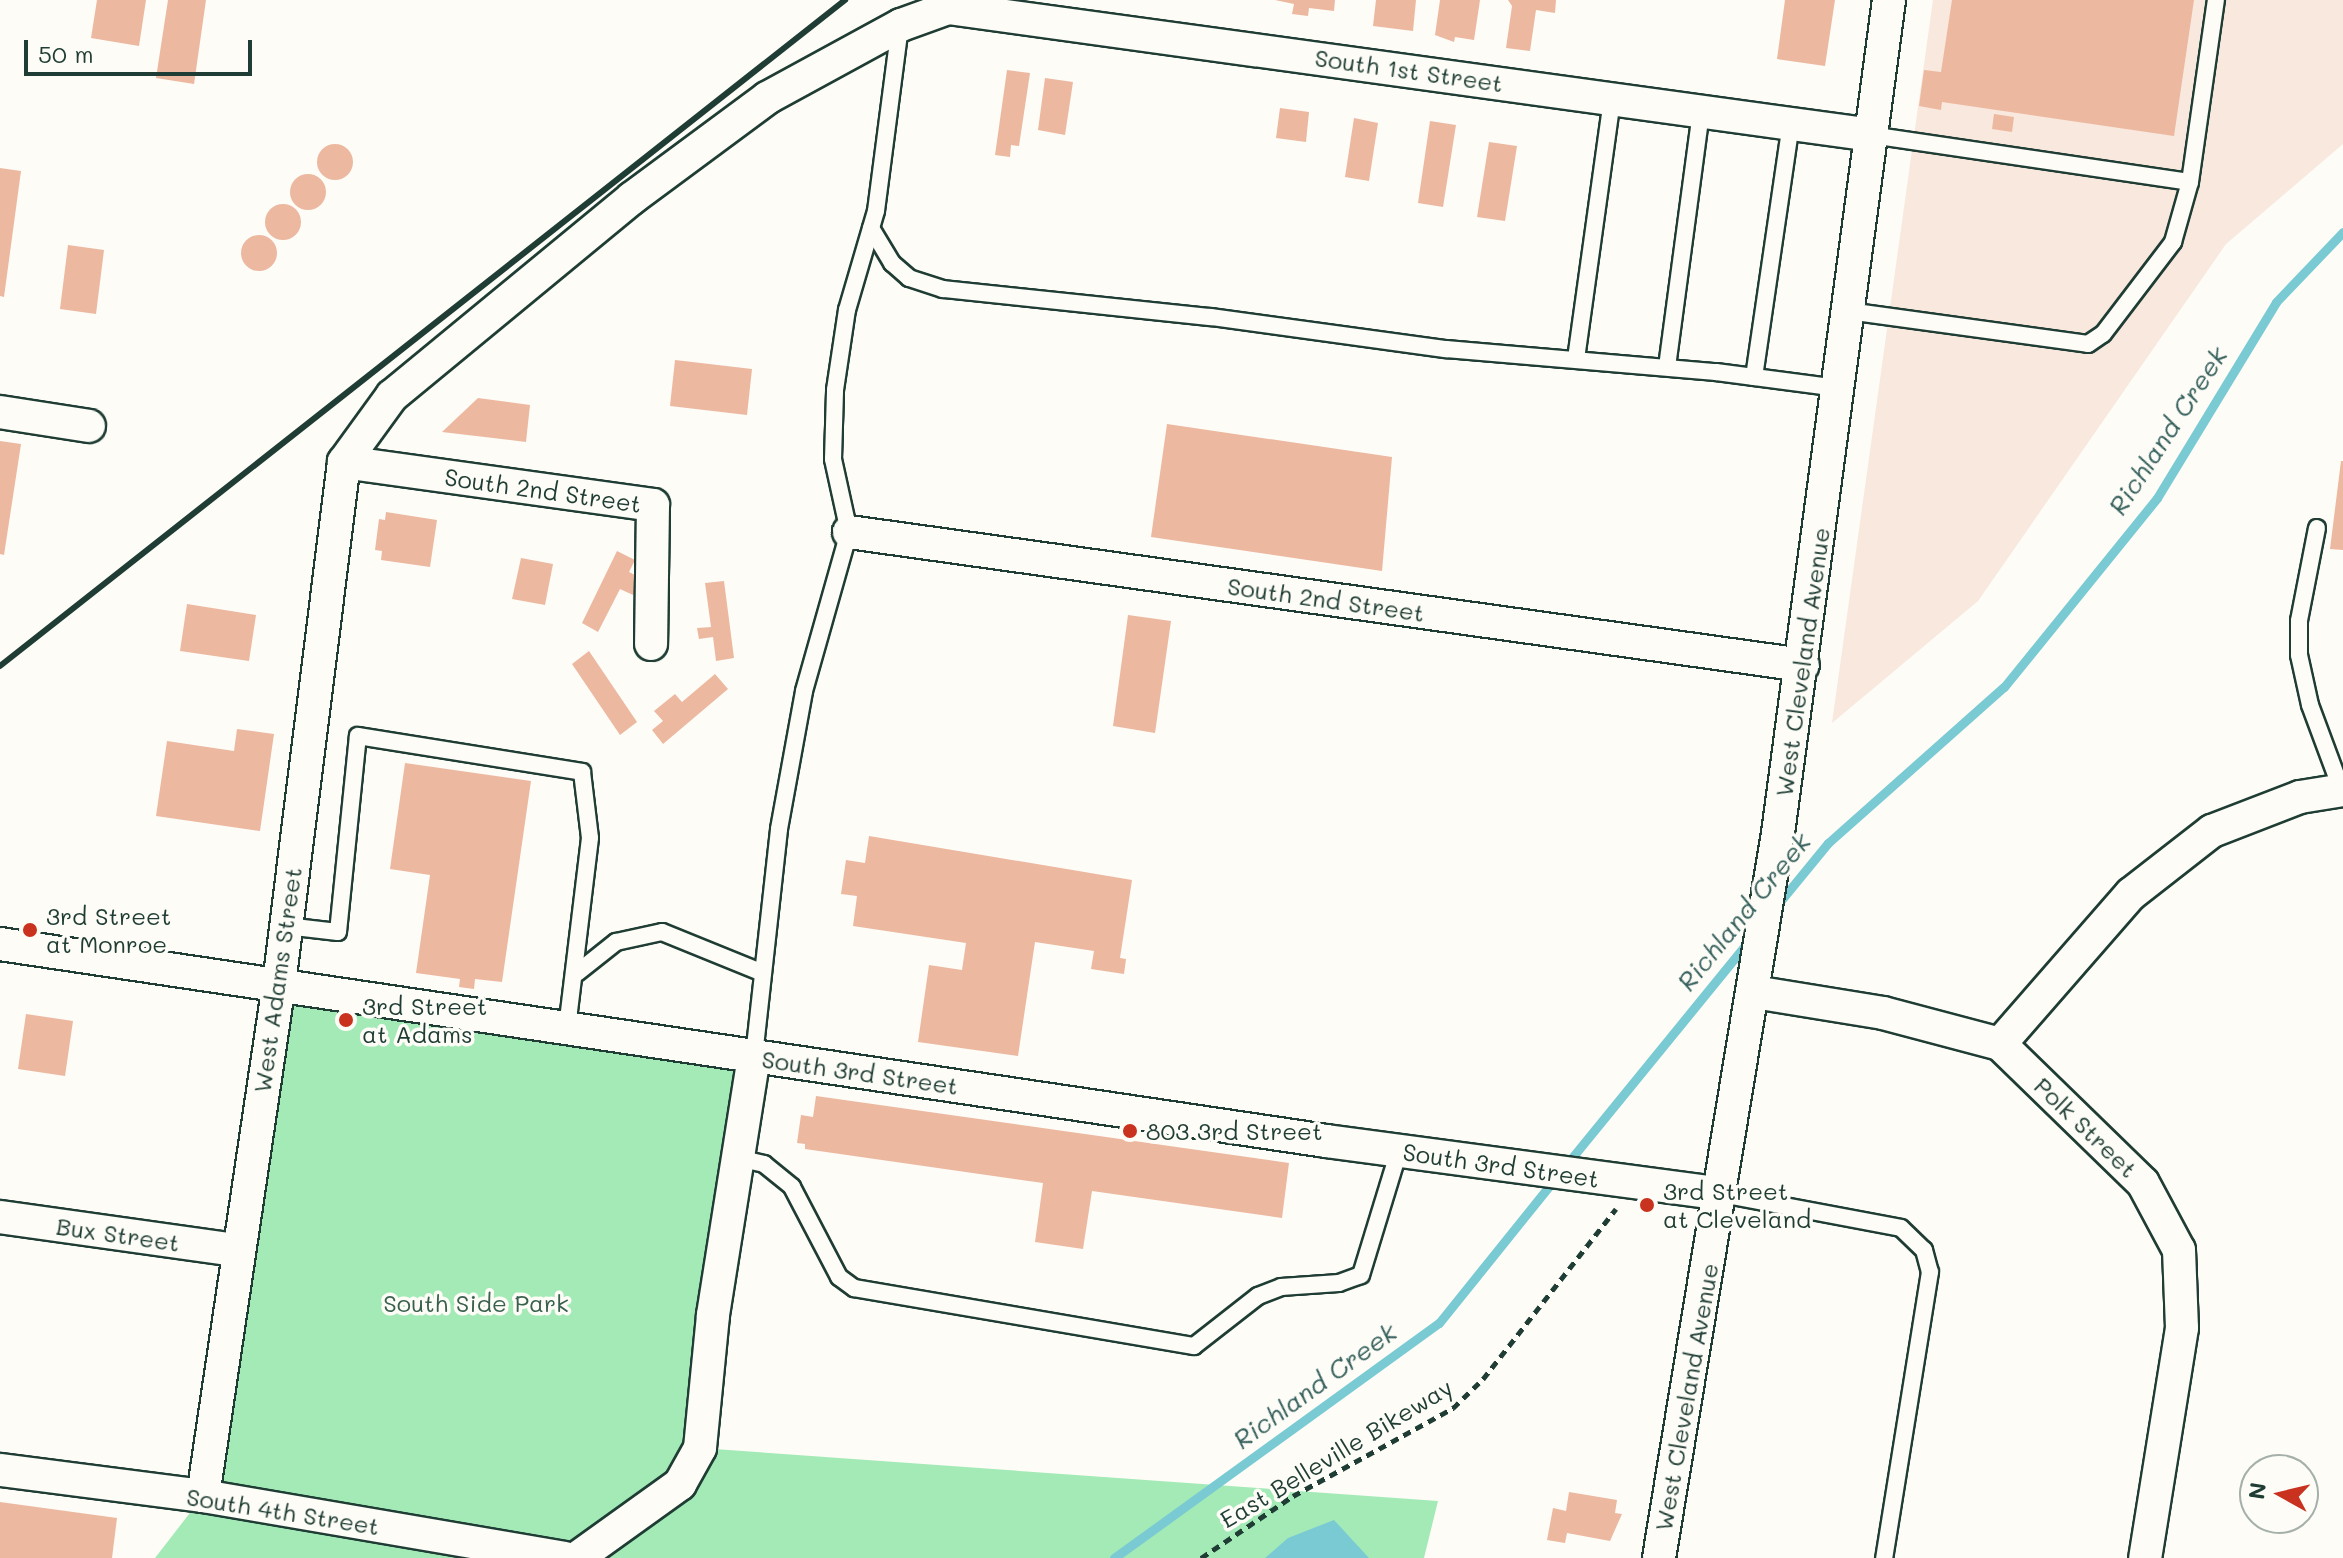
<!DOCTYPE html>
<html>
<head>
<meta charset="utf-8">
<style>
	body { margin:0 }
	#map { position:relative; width:2343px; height:1558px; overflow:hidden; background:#fdfcf7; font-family:Mali,sans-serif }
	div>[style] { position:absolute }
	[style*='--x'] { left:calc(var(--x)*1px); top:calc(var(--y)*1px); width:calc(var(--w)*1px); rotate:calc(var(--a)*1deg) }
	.built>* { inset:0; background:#f8e8dd }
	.green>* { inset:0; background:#a3eab7 }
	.water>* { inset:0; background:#79cad2 }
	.stream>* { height:9px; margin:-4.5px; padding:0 4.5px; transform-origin:4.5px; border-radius:4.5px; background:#79cad2 }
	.building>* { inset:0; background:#edb8a0 }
	.round { border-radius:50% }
	.path>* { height:5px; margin-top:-2.5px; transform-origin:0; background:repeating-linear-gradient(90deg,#1f3d34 0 8px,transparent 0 14px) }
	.roads { filter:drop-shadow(2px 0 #1f3d34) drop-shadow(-2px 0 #1f3d34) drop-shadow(0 2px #1f3d34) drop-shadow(0 -2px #1f3d34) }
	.service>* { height:16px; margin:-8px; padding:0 8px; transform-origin:8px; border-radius:8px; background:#fdfcf7 }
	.minor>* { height:32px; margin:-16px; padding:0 16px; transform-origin:16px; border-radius:16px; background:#fdfcf7 }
	.rail>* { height:6px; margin:-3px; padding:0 3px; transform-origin:3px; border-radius:3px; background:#1f3d34 }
	.dots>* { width:22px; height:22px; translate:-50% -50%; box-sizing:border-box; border:4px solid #fdfcf7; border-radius:50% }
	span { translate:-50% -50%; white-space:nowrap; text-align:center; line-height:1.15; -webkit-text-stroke:7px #fdfcf7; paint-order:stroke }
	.street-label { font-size:24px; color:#1f3d34 }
	.poi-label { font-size:24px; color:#1f3d34 }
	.left { translate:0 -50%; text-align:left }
	.park-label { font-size:24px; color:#39604e }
	.water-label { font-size:26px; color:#36605c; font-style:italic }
	.north { position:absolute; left:2239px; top:1454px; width:80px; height:80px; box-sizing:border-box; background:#fdfcf7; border:2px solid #a4b0a9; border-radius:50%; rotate:278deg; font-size:22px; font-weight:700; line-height:32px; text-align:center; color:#1f3d34 }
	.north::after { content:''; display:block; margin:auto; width:28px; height:36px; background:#c8321e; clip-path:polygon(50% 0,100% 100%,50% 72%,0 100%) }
	.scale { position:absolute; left:24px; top:40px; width:228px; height:36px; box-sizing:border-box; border:4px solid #1f3d34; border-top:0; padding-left:10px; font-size:24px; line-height:28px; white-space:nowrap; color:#1f3d34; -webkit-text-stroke:6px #fdfcf7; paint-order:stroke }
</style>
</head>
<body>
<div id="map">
	<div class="built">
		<i style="clip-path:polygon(1933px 0,2343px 0,2343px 144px,2226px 244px,1978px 601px,1832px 723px)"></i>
	</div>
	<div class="green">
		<i style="clip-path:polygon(277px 996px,754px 1056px,700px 1448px,1438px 1501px,1424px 1558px,155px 1558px,203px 1496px)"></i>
	</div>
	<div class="water">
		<i style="clip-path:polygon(1334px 1520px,1369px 1558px,1265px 1558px,1288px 1538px)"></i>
	</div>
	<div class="stream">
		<i style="--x:1778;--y:904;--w:79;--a:-50.7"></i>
		<i style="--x:1828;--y:843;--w:235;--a:-41.6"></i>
		<i style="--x:2004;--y:687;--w:243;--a:-51"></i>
		<i style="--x:2157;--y:498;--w:229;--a:-58.7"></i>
		<i style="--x:2276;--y:302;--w:97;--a:-46.3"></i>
		<i style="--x:1566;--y:1165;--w:293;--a:-50.8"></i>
		<i style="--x:1114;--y:1558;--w:401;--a:-35.9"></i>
		<i style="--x:1439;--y:1323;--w:184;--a:-51.2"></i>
	</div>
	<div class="building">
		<i style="clip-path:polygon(97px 0,146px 0,139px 46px,91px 38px)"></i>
		<i style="clip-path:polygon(168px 0,206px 0,194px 84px,156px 78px)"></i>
		<i style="clip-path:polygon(1275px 0,1335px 0,1334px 11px,1309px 8px,1308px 16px,1292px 14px,1294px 4px)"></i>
		<i style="clip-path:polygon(1376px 0,1416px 0,1413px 31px,1373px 26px)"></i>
		<i style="clip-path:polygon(1440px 0,1480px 0,1474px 40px,1455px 37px,1454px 42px,1435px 35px)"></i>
		<i style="clip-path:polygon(1508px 0,1556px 0,1555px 13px,1536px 10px,1530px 51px,1506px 48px,1512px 6px)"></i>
		<i style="clip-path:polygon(1785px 0,1835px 0,1825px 66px,1777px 59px)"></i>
		<i style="clip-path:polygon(1952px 0,2194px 0,2174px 136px,1942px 102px,1941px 110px,1919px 106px,1924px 70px,1941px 72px)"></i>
		<i style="clip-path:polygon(1007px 70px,1030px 73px,1019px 146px,1011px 145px,1010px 157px,995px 155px)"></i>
		<i style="clip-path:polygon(1045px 78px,1073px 82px,1065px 135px,1038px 130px)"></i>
		<i style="clip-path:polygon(1280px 108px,1309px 112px,1306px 142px,1276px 138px)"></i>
		<i style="clip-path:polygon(1994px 114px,2014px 117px,2012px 132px,1992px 129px)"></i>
		<i style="clip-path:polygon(1354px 118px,1378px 123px,1369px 181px,1345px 177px)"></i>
		<i style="clip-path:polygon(1430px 121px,1456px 125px,1443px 207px,1418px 203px)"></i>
		<i style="clip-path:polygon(1489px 142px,1517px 146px,1505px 221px,1477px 217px)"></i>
		<i class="round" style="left:317px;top:144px;width:36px;height:36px"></i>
		<i style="clip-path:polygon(0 168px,21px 171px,4px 297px,0 296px)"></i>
		<i class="round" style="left:290px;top:174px;width:36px;height:36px"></i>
		<i class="round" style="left:265px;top:204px;width:36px;height:36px"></i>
		<i class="round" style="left:241px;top:235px;width:36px;height:36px"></i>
		<i style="clip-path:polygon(68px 245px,104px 250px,96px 314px,60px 309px)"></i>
		<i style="clip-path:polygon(675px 360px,752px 369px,747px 415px,670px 406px)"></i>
		<i style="clip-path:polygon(478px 398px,530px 405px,526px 442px,442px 432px)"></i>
		<i style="clip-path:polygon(1167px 424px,1392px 457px,1382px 571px,1151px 537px)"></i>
		<i style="clip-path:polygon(0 441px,21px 444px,4px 555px,0 554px)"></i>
		<i style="clip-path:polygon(2341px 461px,2343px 461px,2343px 550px,2330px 549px)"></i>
		<i style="clip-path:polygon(386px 512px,437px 520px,430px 567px,381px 560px,382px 551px,375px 550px,379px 519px,385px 520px)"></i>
		<i style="clip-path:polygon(617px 551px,635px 560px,629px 572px,641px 578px,633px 595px,620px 589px,598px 632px,582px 623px)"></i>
		<i style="clip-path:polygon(521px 558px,553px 564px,545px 605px,512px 599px)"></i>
		<i style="clip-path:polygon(724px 581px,734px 658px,716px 661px,713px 637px,699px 639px,697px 628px,711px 627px,705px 583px)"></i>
		<i style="clip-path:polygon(187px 604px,256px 615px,249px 661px,180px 651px)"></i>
		<i style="clip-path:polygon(1128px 615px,1171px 621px,1155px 733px,1113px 726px)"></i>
		<i style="clip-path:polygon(589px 651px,637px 722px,620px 735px,572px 664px)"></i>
		<i style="clip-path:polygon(715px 674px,728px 689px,663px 744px,652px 730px,663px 721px,654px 711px,675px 694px,682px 702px)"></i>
		<i style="clip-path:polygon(237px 729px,274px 734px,260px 831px,156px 816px,167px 741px,234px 751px)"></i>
		<i style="clip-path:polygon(405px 763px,531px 781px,502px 982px,475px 979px,474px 989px,459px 987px,460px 979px,416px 973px,430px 875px,390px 869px)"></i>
		<i style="clip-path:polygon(869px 836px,1132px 880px,1120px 958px,1126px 959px,1124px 974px,1091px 969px,1094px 951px,1035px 942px,1018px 1056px,918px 1042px,929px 965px,962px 970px,966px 943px,853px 926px,857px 896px,841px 894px,846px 860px,865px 863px)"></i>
		<i style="clip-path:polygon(26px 1014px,73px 1021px,65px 1076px,18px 1069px)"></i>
		<i style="clip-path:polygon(816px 1096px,1289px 1163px,1282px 1218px,1092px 1191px,1083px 1249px,1035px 1242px,1043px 1183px,805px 1149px,805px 1144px,797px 1143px,801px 1115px,813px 1117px)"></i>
		<i style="clip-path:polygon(1569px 1492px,1617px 1500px,1615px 1513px,1622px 1514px,1610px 1541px,1567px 1533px,1565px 1543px,1547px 1540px,1553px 1508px,1566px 1511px)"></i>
		<i style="clip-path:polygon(0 1502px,117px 1518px,112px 1558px,0 1558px)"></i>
	</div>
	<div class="path">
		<i style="--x:1201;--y:1558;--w:111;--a:-34"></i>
		<i style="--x:1293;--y:1496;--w:183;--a:-28.8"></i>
		<i style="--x:1453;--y:1408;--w:42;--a:-44"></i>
		<i style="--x:1483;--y:1379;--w:216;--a:-52"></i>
	</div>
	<div class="roads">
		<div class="service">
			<i style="--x:1871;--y:135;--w:322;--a:8.4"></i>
			<i style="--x:2190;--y:182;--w:184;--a:-81.9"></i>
			<i style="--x:871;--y:228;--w:41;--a:59"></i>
			<i style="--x:892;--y:263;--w:23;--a:41"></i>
			<i style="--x:909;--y:278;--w:36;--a:18"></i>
			<i style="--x:943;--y:289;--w:269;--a:6"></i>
			<i style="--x:1211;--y:317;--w:237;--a:7.8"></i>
			<i style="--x:1446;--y:349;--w:271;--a:4.9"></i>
			<i style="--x:1716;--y:372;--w:123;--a:7.5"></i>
			<i style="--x:1848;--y:311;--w:242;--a:7.8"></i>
			<i style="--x:2088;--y:344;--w:18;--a:-34"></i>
			<i style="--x:2103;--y:334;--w:116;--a:-52.7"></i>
			<i style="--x:2173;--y:242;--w:62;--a:-74.2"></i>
			<i style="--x:1576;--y:359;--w:262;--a:-82.1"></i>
			<i style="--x:1667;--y:367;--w:258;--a:-82.4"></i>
			<i style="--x:1754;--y:377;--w:256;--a:-81.7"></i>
			<i style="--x:2317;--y:528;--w:95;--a:101"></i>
			<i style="--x:2299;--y:621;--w:34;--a:90"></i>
			<i style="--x:2299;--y:655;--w:51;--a:77.6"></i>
			<i style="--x:2310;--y:705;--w:92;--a:69.6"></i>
			<i style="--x:286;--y:926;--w:52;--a:6.6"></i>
			<i style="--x:338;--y:932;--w:197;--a:-84.2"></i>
			<i style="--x:358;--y:736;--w:227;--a:9.1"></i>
			<i style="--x:582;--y:772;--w:66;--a:83.1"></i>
			<i style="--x:590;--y:838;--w:192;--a:96.9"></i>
			<i style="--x:577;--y:973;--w:50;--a:-38.5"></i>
			<i style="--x:616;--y:942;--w:47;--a:-12.3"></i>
			<i style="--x:662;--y:932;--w:109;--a:22.1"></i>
			<i style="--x:754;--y:1056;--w:228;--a:-83.7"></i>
			<i style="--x:779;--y:829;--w:140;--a:-79.7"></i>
			<i style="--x:804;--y:691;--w:165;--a:-74.2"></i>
			<i style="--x:849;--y:532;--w:75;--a:-102.4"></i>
			<i style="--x:833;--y:459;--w:69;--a:-88.3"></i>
			<i style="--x:835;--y:390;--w:81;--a:-81.5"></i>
			<i style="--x:847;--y:310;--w:103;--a:-73.7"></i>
			<i style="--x:876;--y:211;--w:187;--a:-82.6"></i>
			<i style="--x:738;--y:1158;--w:27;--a:13"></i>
			<i style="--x:764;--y:1164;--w:36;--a:39"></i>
			<i style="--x:792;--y:1187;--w:102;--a:62.4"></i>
			<i style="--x:839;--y:1277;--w:19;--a:36"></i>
			<i style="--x:854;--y:1288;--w:345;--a:9.7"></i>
			<i style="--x:1194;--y:1346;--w:81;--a:-38"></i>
			<i style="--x:1258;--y:1296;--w:25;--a:-21"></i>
			<i style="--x:1281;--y:1287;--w:58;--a:-3.9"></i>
			<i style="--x:1339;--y:1283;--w:23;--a:-20"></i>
			<i style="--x:1361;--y:1275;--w:130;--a:-73"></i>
			<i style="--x:1721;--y:1194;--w:183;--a:10.7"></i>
			<i style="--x:1901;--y:1228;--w:32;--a:44"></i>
			<i style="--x:1924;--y:1250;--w:23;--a:75"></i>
			<i style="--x:1930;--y:1272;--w:290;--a:99.1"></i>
		</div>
		<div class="minor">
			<i style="--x:0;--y:412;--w:90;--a:8.9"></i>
			<i style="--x:344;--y:462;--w:312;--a:7.9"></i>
			<i style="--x:653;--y:505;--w:139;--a:90.8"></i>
			<i style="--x:849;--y:532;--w:963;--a:7.94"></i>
			<i style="--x:0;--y:944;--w:1341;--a:8.45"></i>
			<i style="--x:1326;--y:1141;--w:399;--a:7.6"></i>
			<i style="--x:1754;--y:992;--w:131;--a:9.2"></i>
			<i style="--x:1883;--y:1013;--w:121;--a:14.8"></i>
			<i style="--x:2000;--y:1044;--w:199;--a:44.2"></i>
			<i style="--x:2143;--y:1183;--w:76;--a:61.8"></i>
			<i style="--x:2179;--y:1250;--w:78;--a:87.8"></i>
			<i style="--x:2182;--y:1328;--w:233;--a:99.1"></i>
			<i style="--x:2000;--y:1044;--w:199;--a:-48.9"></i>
			<i style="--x:2131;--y:894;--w:103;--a:-37.9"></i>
			<i style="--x:2212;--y:831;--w:94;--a:-21.1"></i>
			<i style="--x:2300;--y:797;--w:44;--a:-9.2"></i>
			<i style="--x:0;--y:1217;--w:237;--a:8"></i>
			<i style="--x:0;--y:1470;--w:205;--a:7.3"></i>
			<i style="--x:203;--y:1496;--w:366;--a:9.7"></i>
			<i style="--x:203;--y:1496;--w:518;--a:-81.56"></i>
			<i style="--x:279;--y:984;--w:526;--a:-82.9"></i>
			<i style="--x:344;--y:462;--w:82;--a:-54"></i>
			<i style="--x:392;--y:396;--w:311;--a:-39.5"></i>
			<i style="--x:632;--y:198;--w:168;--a:-36.5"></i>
			<i style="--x:767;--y:98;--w:153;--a:-28.6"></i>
			<i style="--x:901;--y:25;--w:50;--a:-19.9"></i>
			<i style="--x:948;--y:8;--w:932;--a:7.83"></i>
			<i style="--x:577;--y:1558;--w:127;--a:-35.7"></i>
			<i style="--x:680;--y:1484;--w:41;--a:-60.9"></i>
			<i style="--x:700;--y:1448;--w:134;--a:-84.4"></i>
			<i style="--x:713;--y:1315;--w:262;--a:-81"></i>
			<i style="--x:1659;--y:1558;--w:735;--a:-80.68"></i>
			<i style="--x:1778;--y:833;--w:840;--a:-82.41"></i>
		</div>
	</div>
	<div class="rail">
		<i style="--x:0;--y:666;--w:1076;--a:-38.24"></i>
	</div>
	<div class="dots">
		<i style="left:30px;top:930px;background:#c8321e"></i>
		<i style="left:346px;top:1020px;background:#c8321e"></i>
		<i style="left:1130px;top:1131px;background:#c8321e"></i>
		<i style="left:1647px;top:1205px;background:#c8321e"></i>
	</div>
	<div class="street-label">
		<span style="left:1409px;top:70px;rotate:8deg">South 1st Street</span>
		<span style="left:543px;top:490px;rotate:8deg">South 2nd Street</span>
		<span style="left:1326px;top:599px;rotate:8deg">South 2nd Street</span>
		<span style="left:1802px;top:662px;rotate:-82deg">West Cleveland Avenue</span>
		<span style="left:277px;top:980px;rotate:-82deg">West Adams Street</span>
		<span style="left:860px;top:1072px;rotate:8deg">South 3rd Street</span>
		<span style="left:2086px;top:1127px;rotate:44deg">Polk Street</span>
		<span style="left:1501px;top:1165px;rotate:8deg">South 3rd Street</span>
		<span style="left:118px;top:1234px;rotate:8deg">Bux Street</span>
		<span style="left:1686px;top:1397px;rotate:-80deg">West Cleveland Avenue</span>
		<span style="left:1336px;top:1453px;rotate:-31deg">East Belleville Bikeway</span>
		<span style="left:283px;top:1511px;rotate:9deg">South 4th Street</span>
	</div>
	<div class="poi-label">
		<span class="left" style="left:46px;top:930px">3rd Street<br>at Monroe</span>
		<span class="left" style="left:362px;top:1020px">3rd Street<br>at Adams</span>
		<span class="left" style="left:1146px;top:1131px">803 3rd Street</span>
		<span class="left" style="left:1663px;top:1205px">3rd Street<br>at Cleveland</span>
	</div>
	<div class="park-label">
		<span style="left:476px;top:1303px">South Side Park</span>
	</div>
	<div class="water-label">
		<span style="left:2168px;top:431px;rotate:-57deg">Richland Creek</span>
		<span style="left:1744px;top:912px;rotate:-51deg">Richland Creek</span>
		<span style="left:1315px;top:1386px;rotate:-36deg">Richland Creek</span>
	</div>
	<div class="north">N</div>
	<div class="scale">50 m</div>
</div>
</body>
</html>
